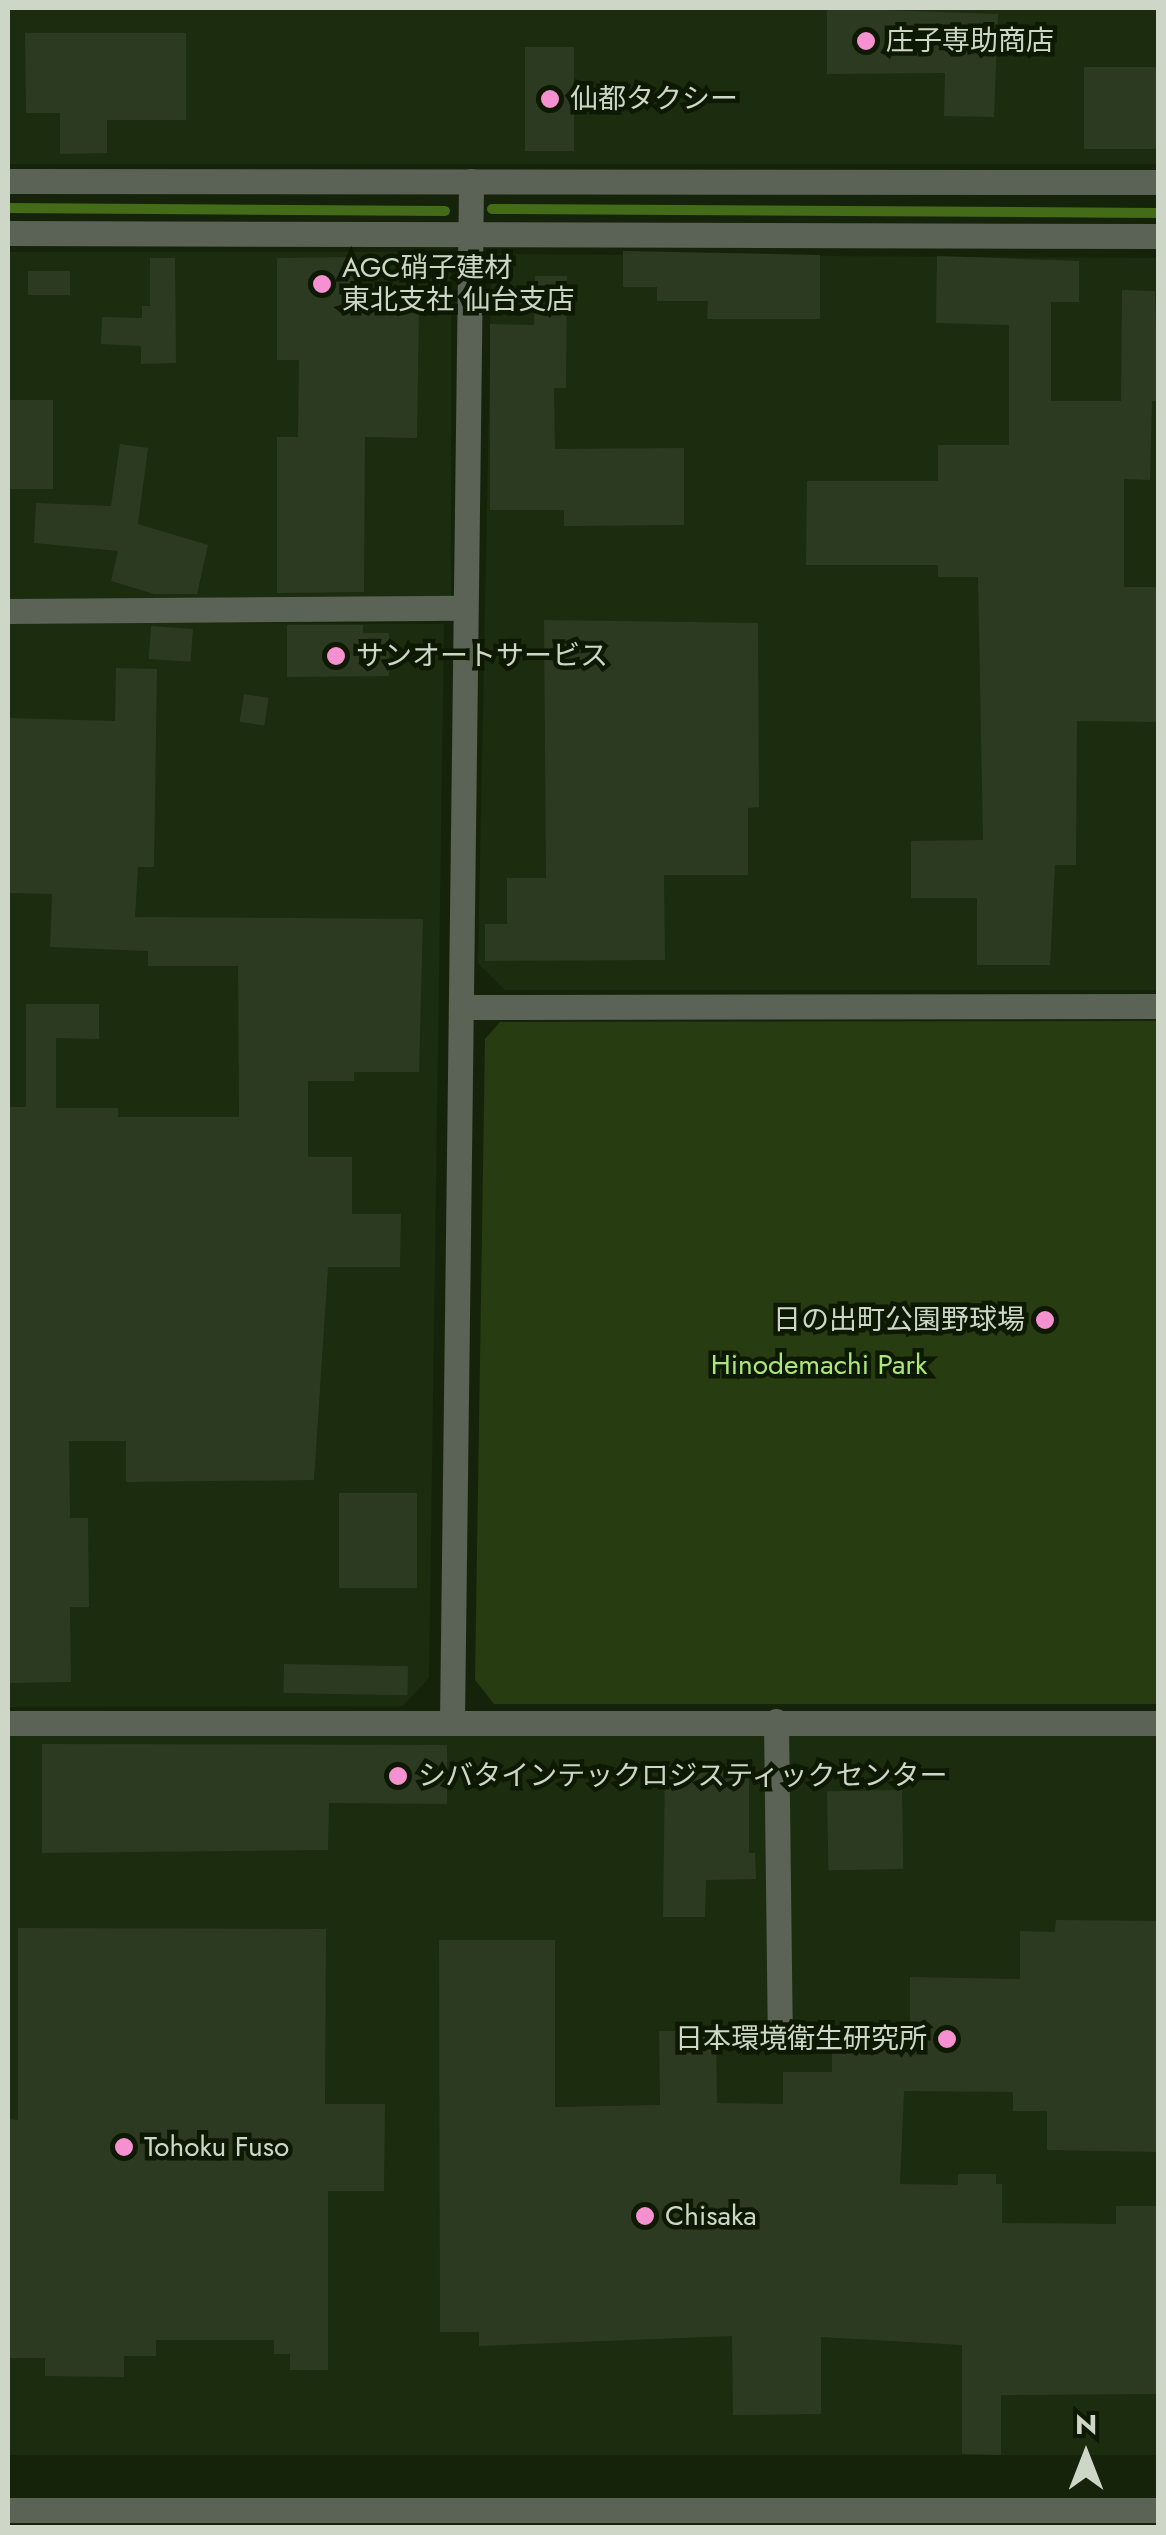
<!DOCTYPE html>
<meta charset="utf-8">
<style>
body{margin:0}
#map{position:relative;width:1166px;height:2535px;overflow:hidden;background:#16230b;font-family:Jost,"Noto Sans JP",sans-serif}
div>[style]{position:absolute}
.built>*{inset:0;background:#1c2c0e;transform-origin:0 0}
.green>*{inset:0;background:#273c11}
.stream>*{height:10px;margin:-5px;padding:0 5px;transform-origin:5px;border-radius:5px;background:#446b18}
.building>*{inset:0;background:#2d3a22;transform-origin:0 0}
.minor>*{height:25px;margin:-12.5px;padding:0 12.5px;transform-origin:12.5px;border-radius:12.5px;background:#5b6256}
.dots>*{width:28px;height:28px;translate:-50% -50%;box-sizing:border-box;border:5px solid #0d1903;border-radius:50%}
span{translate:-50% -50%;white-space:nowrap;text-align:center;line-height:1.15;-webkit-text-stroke:9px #0d1903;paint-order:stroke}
.poi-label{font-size:28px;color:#ced6c7}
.left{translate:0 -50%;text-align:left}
.right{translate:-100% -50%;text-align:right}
.park-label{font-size:28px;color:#ade67b}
.frame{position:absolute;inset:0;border:10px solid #ced6c7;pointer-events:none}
.north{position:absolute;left:1036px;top:2405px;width:100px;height:100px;-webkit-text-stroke:8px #0d1903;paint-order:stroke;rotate:0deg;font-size:28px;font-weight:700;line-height:40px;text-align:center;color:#ced6c7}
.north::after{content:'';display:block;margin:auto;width:35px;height:45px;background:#ced6c7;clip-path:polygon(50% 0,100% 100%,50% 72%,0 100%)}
</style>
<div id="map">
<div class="built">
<div style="left:8px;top:8px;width:1150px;height:156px"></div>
<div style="left:8px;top:252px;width:443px;height:348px"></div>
<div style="clip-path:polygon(492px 254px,1158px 258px,1158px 990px,505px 990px,478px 963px)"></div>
<div style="clip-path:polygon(8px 622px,444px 624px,429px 1678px,403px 1706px,8px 1707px)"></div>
<div style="left:8px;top:1735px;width:1150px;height:720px"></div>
</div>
<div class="green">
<div style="clip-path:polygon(1158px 1021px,1158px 1704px,494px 1704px,475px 1680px,485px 1039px,500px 1022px)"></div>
</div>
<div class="stream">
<div style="left:8px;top:208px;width:437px;rotate:0.4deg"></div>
<div style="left:492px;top:209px;width:666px;rotate:0.34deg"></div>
</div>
<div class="building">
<div style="clip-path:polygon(827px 8px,998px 14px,994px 117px,944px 116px,945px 73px,827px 74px)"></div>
<div style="clip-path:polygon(25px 33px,186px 33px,186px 120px,107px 120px,107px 153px,60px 154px,60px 113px,26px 113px)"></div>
<div style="left:525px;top:47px;width:49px;height:104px"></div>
<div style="left:1084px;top:67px;width:74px;height:82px"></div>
<div style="clip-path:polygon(623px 251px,820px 255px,820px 319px,707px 319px,708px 301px,657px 301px,657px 287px,623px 287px)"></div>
<div style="clip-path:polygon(937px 256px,1079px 261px,1079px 302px,1051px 302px,1051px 401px,1121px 401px,1122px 290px,1155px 291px,1158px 401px,1152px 401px,1150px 480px,1124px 479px,1124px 587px,1158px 587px,1158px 722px,1077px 721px,1076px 865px,1055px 865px,1050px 965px,977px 965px,977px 898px,911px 898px,911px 841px,983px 840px,978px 577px,938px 577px,938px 565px,806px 565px,807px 481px,938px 481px,938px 445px,1009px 445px,1009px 325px,936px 323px)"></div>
<div style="clip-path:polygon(356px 257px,356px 305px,419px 306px,417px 438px,365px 437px,364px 592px,277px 593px,277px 437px,298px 437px,299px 360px,277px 360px,277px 258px)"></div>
<div style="clip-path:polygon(150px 258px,175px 258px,176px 363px,141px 364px,141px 346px,101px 344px,102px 317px,142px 318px,142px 306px,150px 306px)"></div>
<div style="left:70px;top:271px;width:24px;height:42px;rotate:90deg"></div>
<div style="clip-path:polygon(535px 276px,567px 276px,566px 388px,554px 388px,555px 449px,684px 448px,684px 525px,564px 526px,564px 510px,490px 510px,490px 324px,534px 325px)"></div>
<div style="left:8px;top:400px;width:45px;height:89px"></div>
<div style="clip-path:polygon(120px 444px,148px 448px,138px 524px,208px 545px,197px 594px,154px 594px,111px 581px,118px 551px,34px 543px,36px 503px,111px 506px)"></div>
<div style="clip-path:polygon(544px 620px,758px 623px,759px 807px,748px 808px,748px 875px,664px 875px,665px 960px,485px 961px,485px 924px,507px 924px,507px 878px,546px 878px)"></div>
<div style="clip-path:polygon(287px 625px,363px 625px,363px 633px,389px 633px,389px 676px,287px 677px)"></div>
<div style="left:151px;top:626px;width:42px;height:33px;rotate:4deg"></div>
<div style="clip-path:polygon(116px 668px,157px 669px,154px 867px,138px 867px,135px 917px,423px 919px,419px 1072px,354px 1072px,354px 1081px,308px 1081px,308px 1157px,352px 1157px,352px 1214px,401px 1214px,400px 1267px,328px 1267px,314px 1480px,126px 1482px,126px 1441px,69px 1441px,70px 1518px,88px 1518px,89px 1607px,70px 1607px,71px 1682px,8px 1683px,8px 1107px,26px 1107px,26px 1004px,99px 1004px,99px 1039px,56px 1038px,56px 1108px,118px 1108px,118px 1117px,239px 1117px,238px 966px,148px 966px,148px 951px,50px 947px,52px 894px,8px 893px,8px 718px,115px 721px)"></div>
<div style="left:244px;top:694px;width:25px;height:28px;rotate:9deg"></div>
<div style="left:339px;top:1493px;width:78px;height:95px"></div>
<div style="left:284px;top:1664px;width:124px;height:29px;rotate:1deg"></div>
<div style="clip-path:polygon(42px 1744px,447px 1745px,447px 1804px,329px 1803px,328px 1850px,42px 1853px)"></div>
<div style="clip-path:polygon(665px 1765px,749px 1765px,749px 1853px,755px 1853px,756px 1879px,706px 1880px,705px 1917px,663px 1917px)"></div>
<div style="left:902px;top:1790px;width:79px;height:75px;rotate:89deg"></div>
<div style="clip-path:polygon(1056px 1920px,1158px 1921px,1158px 2152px,1047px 2150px,1047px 2111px,1013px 2111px,1013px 2092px,904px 2091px,900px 2184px,958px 2185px,958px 2174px,996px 2174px,996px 2184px,1002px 2184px,1002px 2223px,1116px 2224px,1116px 2206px,1158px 2206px,1158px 2394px,1001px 2395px,1001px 2455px,962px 2454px,962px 2345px,821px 2337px,821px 2414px,733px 2415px,732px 2336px,479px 2346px,479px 2332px,440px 2332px,439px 1940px,555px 1940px,555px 2107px,660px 2105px,659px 2031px,716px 2031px,717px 2103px,783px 2104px,783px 2072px,832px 2072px,832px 2038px,910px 2038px,910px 1977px,1020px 1979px,1020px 1931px,1055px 1932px)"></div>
<div style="clip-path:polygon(18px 1928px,326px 1929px,325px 2104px,385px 2104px,384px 2191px,328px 2191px,328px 2370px,290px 2370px,290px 2354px,274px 2354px,274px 2340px,156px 2340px,156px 2356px,124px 2356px,124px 2377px,45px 2376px,45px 2358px,8px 2358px,8px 2119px,18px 2120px)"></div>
</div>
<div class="minor">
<div style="left:8px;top:181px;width:1150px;rotate:0.05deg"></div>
<div style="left:8px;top:233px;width:1150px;rotate:0.15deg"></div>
<div style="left:8px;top:611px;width:457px;rotate:-0.4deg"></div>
<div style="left:462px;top:1007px;width:696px;rotate:-0.08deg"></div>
<div style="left:452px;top:1720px;width:1539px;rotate:-89.29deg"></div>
<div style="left:776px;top:1721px;width:311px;rotate:89.3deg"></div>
<div style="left:8px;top:1723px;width:1150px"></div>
<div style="left:8px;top:2510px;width:1150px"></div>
</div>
<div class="dots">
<div style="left:866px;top:41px;background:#f590d1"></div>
<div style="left:550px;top:99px;background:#f590d1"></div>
<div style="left:322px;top:284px;background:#f590d1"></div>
<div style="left:336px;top:656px;background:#f590d1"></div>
<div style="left:1045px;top:1320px;background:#f590d1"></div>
<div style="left:398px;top:1776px;background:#f590d1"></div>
<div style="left:947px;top:2039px;background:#f590d1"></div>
<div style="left:124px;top:2147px;background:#f590d1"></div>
<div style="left:645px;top:2216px;background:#f590d1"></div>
</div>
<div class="poi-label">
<span class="left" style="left:886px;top:41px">庄子専助商店</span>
<span class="left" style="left:570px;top:99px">仙都タクシー</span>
<span class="left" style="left:342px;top:284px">AGC硝子建材<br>東北支社 仙台支店</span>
<span class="left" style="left:356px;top:656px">サンオートサービス</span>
<span class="right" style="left:1025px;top:1320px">日の出町公園野球場</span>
<span class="left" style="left:418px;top:1776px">シバタインテックロジスティックセンター</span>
<span class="right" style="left:927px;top:2039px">日本環境衛生研究所</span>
<span class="left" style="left:144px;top:2147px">Tohoku Fuso</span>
<span class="left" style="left:665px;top:2216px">Chisaka</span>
</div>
<div class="park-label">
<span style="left:819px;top:1365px">Hinodemachi Park</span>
</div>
<div class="frame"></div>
<div class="north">N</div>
</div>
